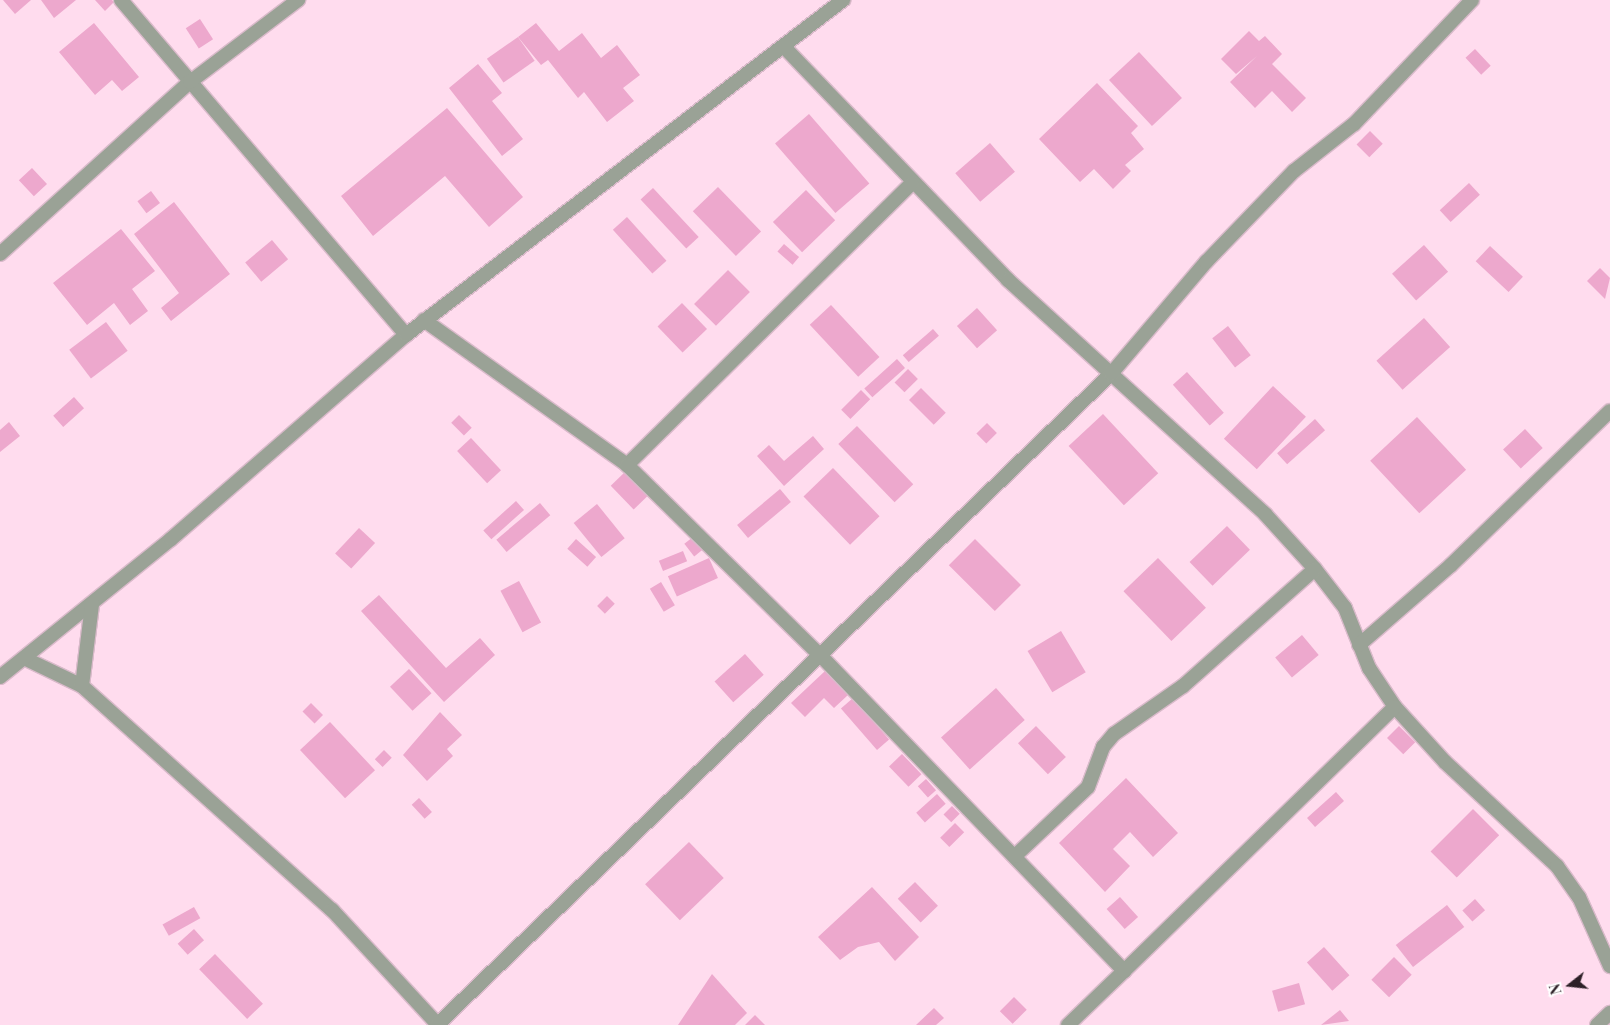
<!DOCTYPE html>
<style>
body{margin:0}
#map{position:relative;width:1610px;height:1025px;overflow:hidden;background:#ffdcee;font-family:"Playfair Display",serif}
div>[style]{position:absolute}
.building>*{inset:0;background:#eda8cd;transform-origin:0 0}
.roads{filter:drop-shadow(1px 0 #d9baca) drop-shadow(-1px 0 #d9baca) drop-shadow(0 1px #d9baca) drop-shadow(0 -1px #d9baca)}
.minor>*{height:14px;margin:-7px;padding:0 7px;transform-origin:7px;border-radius:7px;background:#9aa296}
span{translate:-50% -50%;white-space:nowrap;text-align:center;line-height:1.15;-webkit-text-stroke:4.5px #fff;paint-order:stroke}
.north{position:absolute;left:1545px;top:960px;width:50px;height:50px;-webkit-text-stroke:4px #fff;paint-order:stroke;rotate:254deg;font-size:14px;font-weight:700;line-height:20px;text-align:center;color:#2d2027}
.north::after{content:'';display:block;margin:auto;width:18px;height:22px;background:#2d2027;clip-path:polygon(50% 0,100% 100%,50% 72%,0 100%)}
</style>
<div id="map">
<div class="building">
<div style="clip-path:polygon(3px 0,31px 0,15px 14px)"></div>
<div style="clip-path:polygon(41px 0,76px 0,54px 18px)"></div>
<div style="clip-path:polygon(95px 0,112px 0,114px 2px,105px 11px)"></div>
<div style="left:200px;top:19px;width:24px;height:17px;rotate:57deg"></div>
<div style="clip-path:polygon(94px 23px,139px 77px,122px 91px,112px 80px,95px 95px,59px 52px)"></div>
<div style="clip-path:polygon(536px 23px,559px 51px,582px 33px,601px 58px,617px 45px,640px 75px,623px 88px,634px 101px,607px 122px,584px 92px,578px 98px,548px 60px,541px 65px,518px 37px)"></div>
<div style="clip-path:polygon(1249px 31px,1259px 41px,1265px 36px,1282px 54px,1272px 64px,1306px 98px,1292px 112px,1272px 91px,1255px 108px,1230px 82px,1257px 56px,1236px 74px,1221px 59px)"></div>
<div style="left:518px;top:37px;width:29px;height:38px;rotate:55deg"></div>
<div style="left:1475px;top:49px;width:23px;height:13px;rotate:47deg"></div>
<div style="left:1139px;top:52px;width:63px;height:41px;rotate:47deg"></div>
<div style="clip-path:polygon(478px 64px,502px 93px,492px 101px,523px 139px,502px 156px,449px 88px)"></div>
<div style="clip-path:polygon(1097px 83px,1138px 126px,1131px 133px,1144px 149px,1125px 165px,1131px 171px,1113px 189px,1094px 169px,1080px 182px,1039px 139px)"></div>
<div style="clip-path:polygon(447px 108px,523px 197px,489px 227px,445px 176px,373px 236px,341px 196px)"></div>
<div style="left:809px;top:114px;width:92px;height:45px;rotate:49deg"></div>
<div style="left:1370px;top:131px;width:18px;height:19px;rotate:45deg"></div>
<div style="left:990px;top:143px;width:38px;height:46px;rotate:49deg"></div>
<div style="left:32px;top:168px;width:22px;height:18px;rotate:47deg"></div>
<div style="left:1469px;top:183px;width:16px;height:40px;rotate:47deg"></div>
<div style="left:718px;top:187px;width:62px;height:35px;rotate:46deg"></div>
<div style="left:653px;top:188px;width:67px;height:17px;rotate:47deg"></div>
<div style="left:806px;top:190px;width:42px;height:46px;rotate:46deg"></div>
<div style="left:151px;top:191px;width:15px;height:17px;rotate:53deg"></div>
<div style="clip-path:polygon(174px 202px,230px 274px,171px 321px,161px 308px,179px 293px,134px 234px)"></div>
<div style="left:627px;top:217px;width:59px;height:19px;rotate:48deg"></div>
<div style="clip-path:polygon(121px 229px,155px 271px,132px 289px,148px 311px,130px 325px,114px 303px,87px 325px,53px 283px)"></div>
<div style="left:272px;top:240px;width:25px;height:35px;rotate:50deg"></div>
<div style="left:784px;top:244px;width:20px;height:10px;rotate:41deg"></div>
<div style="left:1424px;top:245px;width:36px;height:43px;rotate:48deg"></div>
<div style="left:1490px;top:246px;width:45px;height:21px;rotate:43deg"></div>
<div style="clip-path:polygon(1600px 268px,1610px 278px,1605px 299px,1587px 281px)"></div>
<div style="left:728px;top:270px;width:31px;height:48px;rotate:45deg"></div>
<div style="left:682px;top:303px;width:36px;height:34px;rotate:46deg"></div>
<div style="left:831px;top:305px;width:71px;height:29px;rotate:47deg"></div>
<div style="left:977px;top:308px;width:30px;height:27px;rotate:48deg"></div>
<div style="left:1424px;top:318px;width:39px;height:64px;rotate:48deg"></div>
<div style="left:106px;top:322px;width:36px;height:46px;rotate:53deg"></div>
<div style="left:1228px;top:326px;width:37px;height:20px;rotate:52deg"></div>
<div style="left:933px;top:329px;width:9px;height:40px;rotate:49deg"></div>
<div style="left:897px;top:359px;width:12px;height:44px;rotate:48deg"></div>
<div style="left:908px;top:369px;width:14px;height:19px;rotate:45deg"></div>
<div style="left:1187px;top:372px;width:55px;height:19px;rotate:48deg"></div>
<div style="left:1273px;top:386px;width:45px;height:72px;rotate:43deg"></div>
<div style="left:921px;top:388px;width:35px;height:17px;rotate:45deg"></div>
<div style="left:861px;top:390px;width:13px;height:28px;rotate:45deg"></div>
<div style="left:74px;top:397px;width:15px;height:28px;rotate:48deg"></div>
<div style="left:1103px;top:414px;width:81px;height:47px;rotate:47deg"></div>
<div style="left:459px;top:415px;width:18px;height:11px;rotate:45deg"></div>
<div style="left:1417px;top:417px;width:72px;height:64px;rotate:47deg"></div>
<div style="left:1315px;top:419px;width:15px;height:51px;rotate:48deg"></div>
<div style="clip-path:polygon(9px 422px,20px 436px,0 452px,0 430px)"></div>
<div style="left:987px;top:423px;width:14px;height:15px;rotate:45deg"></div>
<div style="left:857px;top:426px;width:81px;height:26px;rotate:46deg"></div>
<div style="left:1525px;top:429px;width:26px;height:30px;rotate:47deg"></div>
<div style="clip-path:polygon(813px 436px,824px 449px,784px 486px,757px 456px,769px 445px,784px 461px)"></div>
<div style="left:471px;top:438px;width:44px;height:19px;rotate:47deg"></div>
<div style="left:833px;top:468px;width:67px;height:41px;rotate:46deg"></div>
<div style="left:628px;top:469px;width:33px;height:24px;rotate:46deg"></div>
<div style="left:780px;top:489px;width:17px;height:56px;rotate:50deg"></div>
<div style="left:516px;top:501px;width:12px;height:44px;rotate:48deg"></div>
<div style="left:540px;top:503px;width:16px;height:57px;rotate:50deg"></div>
<div style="left:597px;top:504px;width:44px;height:30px;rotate:51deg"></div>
<div style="left:1227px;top:526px;width:33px;height:52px;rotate:46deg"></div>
<div style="left:359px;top:528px;width:22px;height:35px;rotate:43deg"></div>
<div style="left:693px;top:537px;width:16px;height:11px;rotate:52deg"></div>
<div style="left:576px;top:539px;width:27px;height:13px;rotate:42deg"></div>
<div style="left:975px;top:539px;width:65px;height:37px;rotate:45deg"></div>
<div style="left:683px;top:551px;width:11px;height:26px;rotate:68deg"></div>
<div style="left:709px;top:558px;width:22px;height:45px;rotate:66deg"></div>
<div style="left:1158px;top:558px;width:69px;height:48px;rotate:46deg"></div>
<div style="left:519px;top:581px;width:47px;height:21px;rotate:62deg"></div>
<div style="left:661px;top:582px;width:27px;height:13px;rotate:59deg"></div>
<div style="clip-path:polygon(379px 595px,446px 668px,480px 638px,495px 655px,444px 702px,361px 611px)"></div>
<div style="left:607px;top:596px;width:11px;height:14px;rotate:45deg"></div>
<div style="left:1061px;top:631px;width:48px;height:39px;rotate:59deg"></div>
<div style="left:1302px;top:635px;width:26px;height:35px;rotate:50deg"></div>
<div style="left:745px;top:654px;width:28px;height:41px;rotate:48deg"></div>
<div style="left:409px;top:669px;width:33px;height:26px;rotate:47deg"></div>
<div style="clip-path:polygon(825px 671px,848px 695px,834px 708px,824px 698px,805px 717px,791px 703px)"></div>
<div style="left:996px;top:688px;width:43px;height:74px;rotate:48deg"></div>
<div style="left:853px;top:698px;width:55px;height:16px;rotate:49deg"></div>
<div style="left:311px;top:703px;width:17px;height:12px;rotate:45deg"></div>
<div style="clip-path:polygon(440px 712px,462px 735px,447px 749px,453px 756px,427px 781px,403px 755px)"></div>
<div style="left:330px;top:722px;width:66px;height:41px;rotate:47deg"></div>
<div style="left:1036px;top:726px;width:43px;height:25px;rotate:46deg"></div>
<div style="left:1399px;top:726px;width:23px;height:17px;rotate:45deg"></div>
<div style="left:384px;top:750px;width:11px;height:13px;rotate:45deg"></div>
<div style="left:902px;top:754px;width:28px;height:18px;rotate:46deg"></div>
<div style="clip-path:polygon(1126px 778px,1178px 833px,1153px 857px,1130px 832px,1113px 849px,1130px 866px,1105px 892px,1059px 843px)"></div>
<div style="left:926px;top:779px;width:15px;height:11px;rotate:48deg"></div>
<div style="left:1336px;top:792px;width:12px;height:39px;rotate:48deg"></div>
<div style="left:937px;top:794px;width:13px;height:28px;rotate:48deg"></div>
<div style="left:419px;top:798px;width:19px;height:10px;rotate:47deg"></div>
<div style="left:952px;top:806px;width:11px;height:12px;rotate:45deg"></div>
<div style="left:1473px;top:809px;width:37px;height:60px;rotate:45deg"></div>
<div style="left:955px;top:823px;width:13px;height:21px;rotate:45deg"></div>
<div style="left:689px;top:842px;width:50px;height:61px;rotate:46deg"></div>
<div style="left:915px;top:882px;width:33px;height:24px;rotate:46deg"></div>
<div style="clip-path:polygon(872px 887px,919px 937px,895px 961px,879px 942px,858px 947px,840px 960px,818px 937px)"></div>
<div style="left:1120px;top:897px;width:27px;height:18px;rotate:48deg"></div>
<div style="left:1475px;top:899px;width:15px;height:17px;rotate:48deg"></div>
<div style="left:1447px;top:905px;width:28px;height:65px;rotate:52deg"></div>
<div style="left:194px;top:907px;width:13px;height:36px;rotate:61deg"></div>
<div style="left:194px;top:929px;width:15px;height:22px;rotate:48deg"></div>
<div style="left:1324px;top:947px;width:38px;height:23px;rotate:48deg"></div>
<div style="left:215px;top:954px;width:69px;height:22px;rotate:46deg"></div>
<div style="left:1394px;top:957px;width:25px;height:32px;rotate:45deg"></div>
<div style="clip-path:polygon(712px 974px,747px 1013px,735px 1025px,678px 1025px)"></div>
<div style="left:1299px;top:983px;width:22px;height:28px;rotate:74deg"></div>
<div style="left:1014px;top:997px;width:18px;height:20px;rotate:45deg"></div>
<div style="clip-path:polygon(934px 1008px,944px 1018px,936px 1025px,916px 1025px)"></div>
<div style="clip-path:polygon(1340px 1010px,1349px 1021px,1321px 1025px)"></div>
<div style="clip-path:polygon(755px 1015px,765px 1025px,745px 1025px)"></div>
</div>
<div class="roads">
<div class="minor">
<div style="left:121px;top:0;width:440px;rotate:49.6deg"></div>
<div style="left:785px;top:48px;width:322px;rotate:46.1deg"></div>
<div style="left:1008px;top:280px;width:348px;rotate:42.3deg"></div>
<div style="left:1265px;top:514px;width:74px;rotate:47.7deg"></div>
<div style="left:1315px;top:569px;width:49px;rotate:52.4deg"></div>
<div style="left:1345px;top:608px;width:65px;rotate:68.2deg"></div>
<div style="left:1369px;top:668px;width:47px;rotate:56.3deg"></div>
<div style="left:1395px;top:707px;width:74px;rotate:47.7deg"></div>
<div style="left:1445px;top:762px;width:153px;rotate:42.9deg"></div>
<div style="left:1557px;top:866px;width:38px;rotate:55deg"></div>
<div style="left:1579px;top:897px;width:76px;rotate:65.8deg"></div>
<div style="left:0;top:254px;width:256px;rotate:-42.2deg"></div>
<div style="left:190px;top:82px;width:136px;rotate:-37.2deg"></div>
<div style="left:424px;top:320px;width:249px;rotate:35.5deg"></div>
<div style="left:627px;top:465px;width:400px;rotate:-44.7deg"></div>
<div style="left:627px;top:465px;width:274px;rotate:44.6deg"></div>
<div style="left:822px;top:657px;width:436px;rotate:46.1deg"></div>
<div style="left:1124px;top:971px;width:78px;rotate:136deg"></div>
<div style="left:1359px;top:645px;width:122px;rotate:-41deg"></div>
<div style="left:1451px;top:565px;width:221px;rotate:-44.1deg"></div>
<div style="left:26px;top:659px;width:62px;rotate:25.7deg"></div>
<div style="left:82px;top:686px;width:336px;rotate:41.9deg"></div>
<div style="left:332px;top:910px;width:156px;rotate:47.3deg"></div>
<div style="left:0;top:677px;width:220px;rotate:-38.9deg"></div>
<div style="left:171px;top:539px;width:311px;rotate:-41deg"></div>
<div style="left:406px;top:335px;width:551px;rotate:-37.47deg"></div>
<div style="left:82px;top:686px;width:83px;rotate:-83deg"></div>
<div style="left:1015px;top:856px;width:100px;rotate:-43.4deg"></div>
<div style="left:1088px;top:787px;width:43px;rotate:-69.4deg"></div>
<div style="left:1103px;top:747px;width:17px;rotate:-50deg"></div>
<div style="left:1114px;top:734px;width:84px;rotate:-34.8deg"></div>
<div style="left:1183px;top:686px;width:176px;rotate:-41.6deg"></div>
<div style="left:1124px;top:971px;width:378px;rotate:-44.3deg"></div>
<div style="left:437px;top:1025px;width:937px;rotate:-44.01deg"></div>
<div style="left:1111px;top:374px;width:147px;rotate:-49.7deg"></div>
<div style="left:1206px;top:262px;width:127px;rotate:-46deg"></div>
<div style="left:1294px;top:171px;width:76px;rotate:-38.1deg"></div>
<div style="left:1354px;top:124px;width:171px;rotate:-46.4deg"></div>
<div style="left:1597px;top:1025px;width:18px;rotate:-43deg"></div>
</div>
</div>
<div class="north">N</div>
</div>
